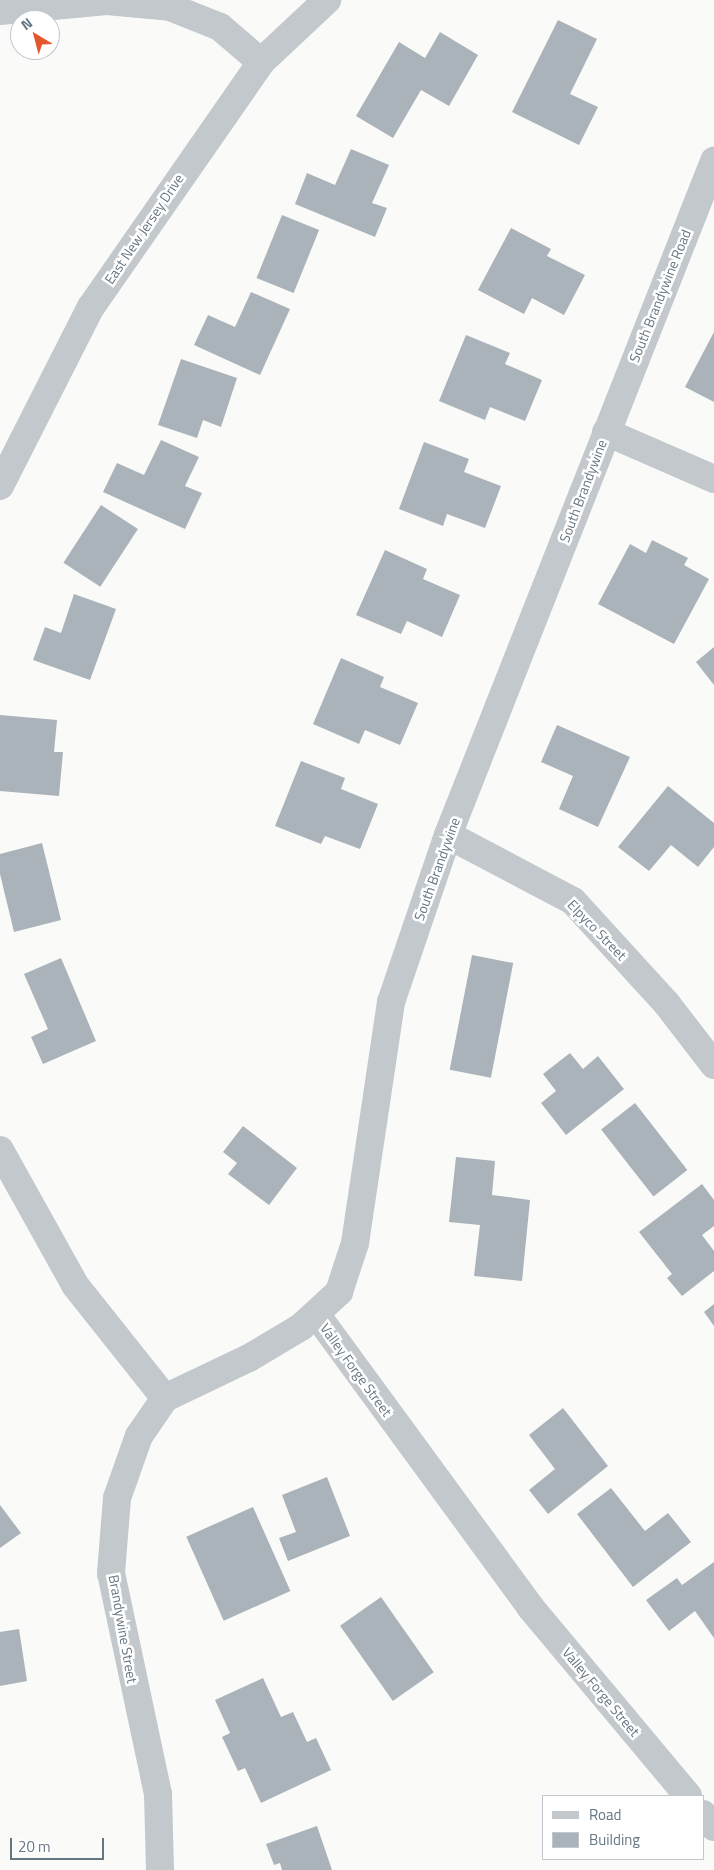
<!DOCTYPE html>
<style>
body{margin:0}
#map{position:relative;width:714px;height:1870px;overflow:hidden;background:#fafaf8;font-family:"Titillium Web",sans-serif}
div>[style]{position:absolute}
.building>*{inset:0;background:#aab3b9;transform-origin:0 0}
.minor>*{height:28px;margin:-14px;padding:0 14px;transform-origin:14px;border-radius:14px;background:#c3c8cc}
span{translate:-50% -50%;white-space:nowrap;text-align:center;line-height:1.15;-webkit-text-stroke:5px #fff;paint-order:stroke}
.street-label{font-size:14px;color:#657683}
.legend{position:absolute;left:542px;top:1795px;width:162px;height:65px;box-sizing:border-box;background:#fff;border:1px solid #c1c8cd;margin:0;padding:6px 9px;list-style:none;font-size:15px;color:#657683}
.legend li{display:flex;align-items:center;gap:10px;height:25px}
.legend b{width:25px;border:1px solid #c1c8cd}
.north{position:absolute;left:10px;top:10px;width:50px;height:50px;box-sizing:border-box;background:#fff;border:1px solid #c1c8cd;border-radius:50%;rotate:323deg;font-size:14px;font-weight:700;line-height:20px;text-align:center;color:#657683}
.north::after{content:'';display:block;margin:auto;width:18px;height:22px;background:#e4572e;clip-path:polygon(50% 0,100% 100%,50% 72%,0 100%)}
.scale{position:absolute;left:10px;top:1838px;width:94px;height:22px;box-sizing:border-box;border:2px solid #657683;border-top:0;padding-left:6px;font-size:15px;line-height:18px;white-space:nowrap;color:#657683;-webkit-text-stroke:4px #fff;paint-order:stroke}
</style>
<div id="map">
<div class="building">
<div style="clip-path:polygon(558px 20px,597px 39px,570px 94px,598px 107px,579px 145px,512px 112px)"></div>
<div style="clip-path:polygon(440px 32px,478px 55px,449px 106px,421px 90px,393px 138px,356px 116px,399px 42px,425px 58px)"></div>
<div style="clip-path:polygon(351px 149px,389px 165px,372px 203px,387px 208px,375px 237px,295px 204px,307px 173px,335px 185px)"></div>
<div style="left:282px;top:215px;width:40px;height:68px;rotate:22deg"></div>
<div style="clip-path:polygon(511px 228px,551px 249px,547px 256px,585px 275px,564px 315px,532px 298px,524px 314px,478px 290px)"></div>
<div style="clip-path:polygon(251px 292px,290px 309px,260px 375px,194px 345px,208px 315px,235px 327px)"></div>
<div style="clip-path:polygon(714px 332px,714px 402px,685px 387px)"></div>
<div style="clip-path:polygon(466px 335px,510px 353px,505px 364px,542px 380px,525px 421px,490px 407px,485px 420px,439px 401px)"></div>
<div style="clip-path:polygon(181px 359px,237px 378px,221px 427px,203px 420px,197px 438px,158px 425px)"></div>
<div style="clip-path:polygon(161px 440px,199px 457px,185px 486px,202px 493px,185px 529px,103px 492px,117px 463px,144px 475px)"></div>
<div style="clip-path:polygon(424px 442px,469px 459px,464px 472px,501px 486px,485px 528px,447px 514px,443px 526px,399px 509px)"></div>
<div style="left:101px;top:505px;width:44px;height:69px;rotate:33deg"></div>
<div style="clip-path:polygon(652px 540px,688px 558px,684px 565px,709px 579px,674px 644px,598px 604px,630px 544px,646px 553px)"></div>
<div style="clip-path:polygon(385px 550px,427px 569px,423px 579px,460px 595px,442px 637px,407px 621px,401px 634px,356px 615px)"></div>
<div style="clip-path:polygon(74px 594px,116px 609px,90px 680px,33px 660px,45px 627px,61px 633px)"></div>
<div style="clip-path:polygon(714px 647px,714px 685px,696px 662px)"></div>
<div style="clip-path:polygon(341px 658px,384px 677px,380px 687px,418px 703px,400px 745px,365px 730px,359px 744px,313px 724px)"></div>
<div style="clip-path:polygon(0 715px,57px 720px,54px 752px,63px 752px,59px 796px,0 791px)"></div>
<div style="clip-path:polygon(557px 725px,630px 757px,598px 827px,559px 809px,573px 776px,541px 762px)"></div>
<div style="clip-path:polygon(301px 761px,345px 778px,341px 789px,378px 804px,360px 849px,325px 836px,321px 844px,275px 826px)"></div>
<div style="clip-path:polygon(668px 786px,714px 823px,714px 847px,698px 867px,671px 845px,649px 871px,618px 847px)"></div>
<div style="clip-path:polygon(42px 843px,61px 920px,14px 932px,0 874px,0 854px)"></div>
<div style="left:472px;top:955px;width:42px;height:117px;rotate:11deg"></div>
<div style="clip-path:polygon(61px 958px,96px 1041px,43px 1064px,31px 1037px,48px 1029px,24px 974px)"></div>
<div style="clip-path:polygon(570px 1053px,583px 1069px,598px 1056px,624px 1089px,566px 1135px,541px 1103px,556px 1091px,543px 1074px)"></div>
<div style="left:635px;top:1103px;width:85px;height:43px;rotate:52deg"></div>
<div style="clip-path:polygon(243px 1126px,297px 1168px,269px 1205px,228px 1174px,237px 1163px,223px 1152px)"></div>
<div style="clip-path:polygon(456px 1157px,495px 1161px,492px 1195px,530px 1200px,522px 1281px,474px 1276px,480px 1225px,449px 1222px)"></div>
<div style="clip-path:polygon(702px 1184px,714px 1200px,714px 1226px,702px 1235px,714px 1251px,714px 1271px,682px 1296px,667px 1278px,672px 1274px,639px 1232px)"></div>
<div style="clip-path:polygon(714px 1304px,714px 1326px,704px 1312px)"></div>
<div style="clip-path:polygon(563px 1408px,608px 1466px,548px 1514px,529px 1490px,555px 1469px,529px 1435px)"></div>
<div style="clip-path:polygon(327px 1477px,350px 1536px,288px 1561px,279px 1538px,296px 1532px,282px 1495px)"></div>
<div style="clip-path:polygon(611px 1488px,645px 1531px,668px 1513px,691px 1542px,633px 1587px,577px 1514px)"></div>
<div style="clip-path:polygon(0 1505px,21px 1533px,0 1548px)"></div>
<div style="left:253px;top:1507px;width:92px;height:73px;rotate:66deg"></div>
<div style="clip-path:polygon(714px 1562px,714px 1638px,695px 1611px,669px 1631px,646px 1600px,677px 1578px,682px 1585px)"></div>
<div style="left:381px;top:1597px;width:92px;height:50px;rotate:55deg"></div>
<div style="clip-path:polygon(19px 1629px,27px 1681px,0 1686px,0 1632px)"></div>
<div style="clip-path:polygon(263px 1678px,281px 1717px,293px 1712px,307px 1742px,316px 1738px,331px 1770px,261px 1803px,245px 1768px,238px 1771px,222px 1737px,230px 1733px,215px 1700px)"></div>
<div style="clip-path:polygon(317px 1826px,332px 1870px,282px 1870px,280px 1863px,274px 1865px,266px 1844px)"></div>
</div>
<div class="minor">
<div style="left:0;top:11px;width:107px;rotate:-5.3deg"></div>
<div style="left:107px;top:1px;width:63px;rotate:5.4deg"></div>
<div style="left:170px;top:7px;width:54px;rotate:21.8deg"></div>
<div style="left:220px;top:27px;width:54px;rotate:40.5deg"></div>
<div style="left:606px;top:432px;width:118px;rotate:23.5deg"></div>
<div style="left:0;top:486px;width:201px;rotate:-63.1deg"></div>
<div style="left:91px;top:307px;width:298px;rotate:-55.2deg"></div>
<div style="left:261px;top:62px;width:91px;rotate:-43.2deg"></div>
<div style="left:448px;top:835px;width:141px;rotate:27.8deg"></div>
<div style="left:573px;top:901px;width:139px;rotate:47.6deg"></div>
<div style="left:667px;top:1004px;width:77px;rotate:52.4deg"></div>
<div style="left:0;top:1150px;width:154px;rotate:60.9deg"></div>
<div style="left:75px;top:1285px;width:144px;rotate:51.5deg"></div>
<div style="left:316px;top:1314px;width:364px;rotate:53.8deg"></div>
<div style="left:531px;top:1608px;width:245px;rotate:50.1deg"></div>
<div style="left:703px;top:1814px;width:17px;rotate:50deg"></div>
<div style="left:160px;top:1870px;width:76px;rotate:-91.5deg"></div>
<div style="left:158px;top:1794px;width:226px;rotate:-102deg"></div>
<div style="left:111px;top:1573px;width:75px;rotate:-85.4deg"></div>
<div style="left:117px;top:1498px;width:66px;rotate:-70.5deg"></div>
<div style="left:139px;top:1436px;width:46px;rotate:-55.6deg"></div>
<div style="left:165px;top:1398px;width:93px;rotate:-25.5deg"></div>
<div style="left:249px;top:1358px;width:61px;rotate:-30.8deg"></div>
<div style="left:301px;top:1327px;width:52px;rotate:-42.6deg"></div>
<div style="left:339px;top:1292px;width:52px;rotate:-71.9deg"></div>
<div style="left:355px;top:1243px;width:244px;rotate:-81.5deg"></div>
<div style="left:391px;top:1002px;width:176px;rotate:-71.2deg"></div>
<div style="left:448px;top:835px;width:725px;rotate:-68.46deg"></div>
</div>
<div class="street-label">
<span style="left:144px;top:229px;rotate:-56deg">East New Jersey Drive</span>
<span style="left:660px;top:296px;rotate:-68deg">South Brandywine Road</span>
<span style="left:583px;top:491px;rotate:-69deg">South Brandywine</span>
<span style="left:437px;top:869px;rotate:-70deg">South Brandywine</span>
<span style="left:597px;top:930px;rotate:46deg">Elpyco Street</span>
<span style="left:356px;top:1370px;rotate:54deg">Valley Forge Street</span>
<span style="left:123px;top:1629px;rotate:80deg">Brandywine Street</span>
<span style="left:601px;top:1692px;rotate:50deg">Valley Forge Street</span>
</div>
<ul class="legend">
<li><b style="height:6px;background:#c3c8cc"></b>Road</li>
<li><b style="height:14px;background:#aab3b9"></b>Building</li>
</ul>
<div class="north">N</div>
<div class="scale">20 m</div>
</div>
